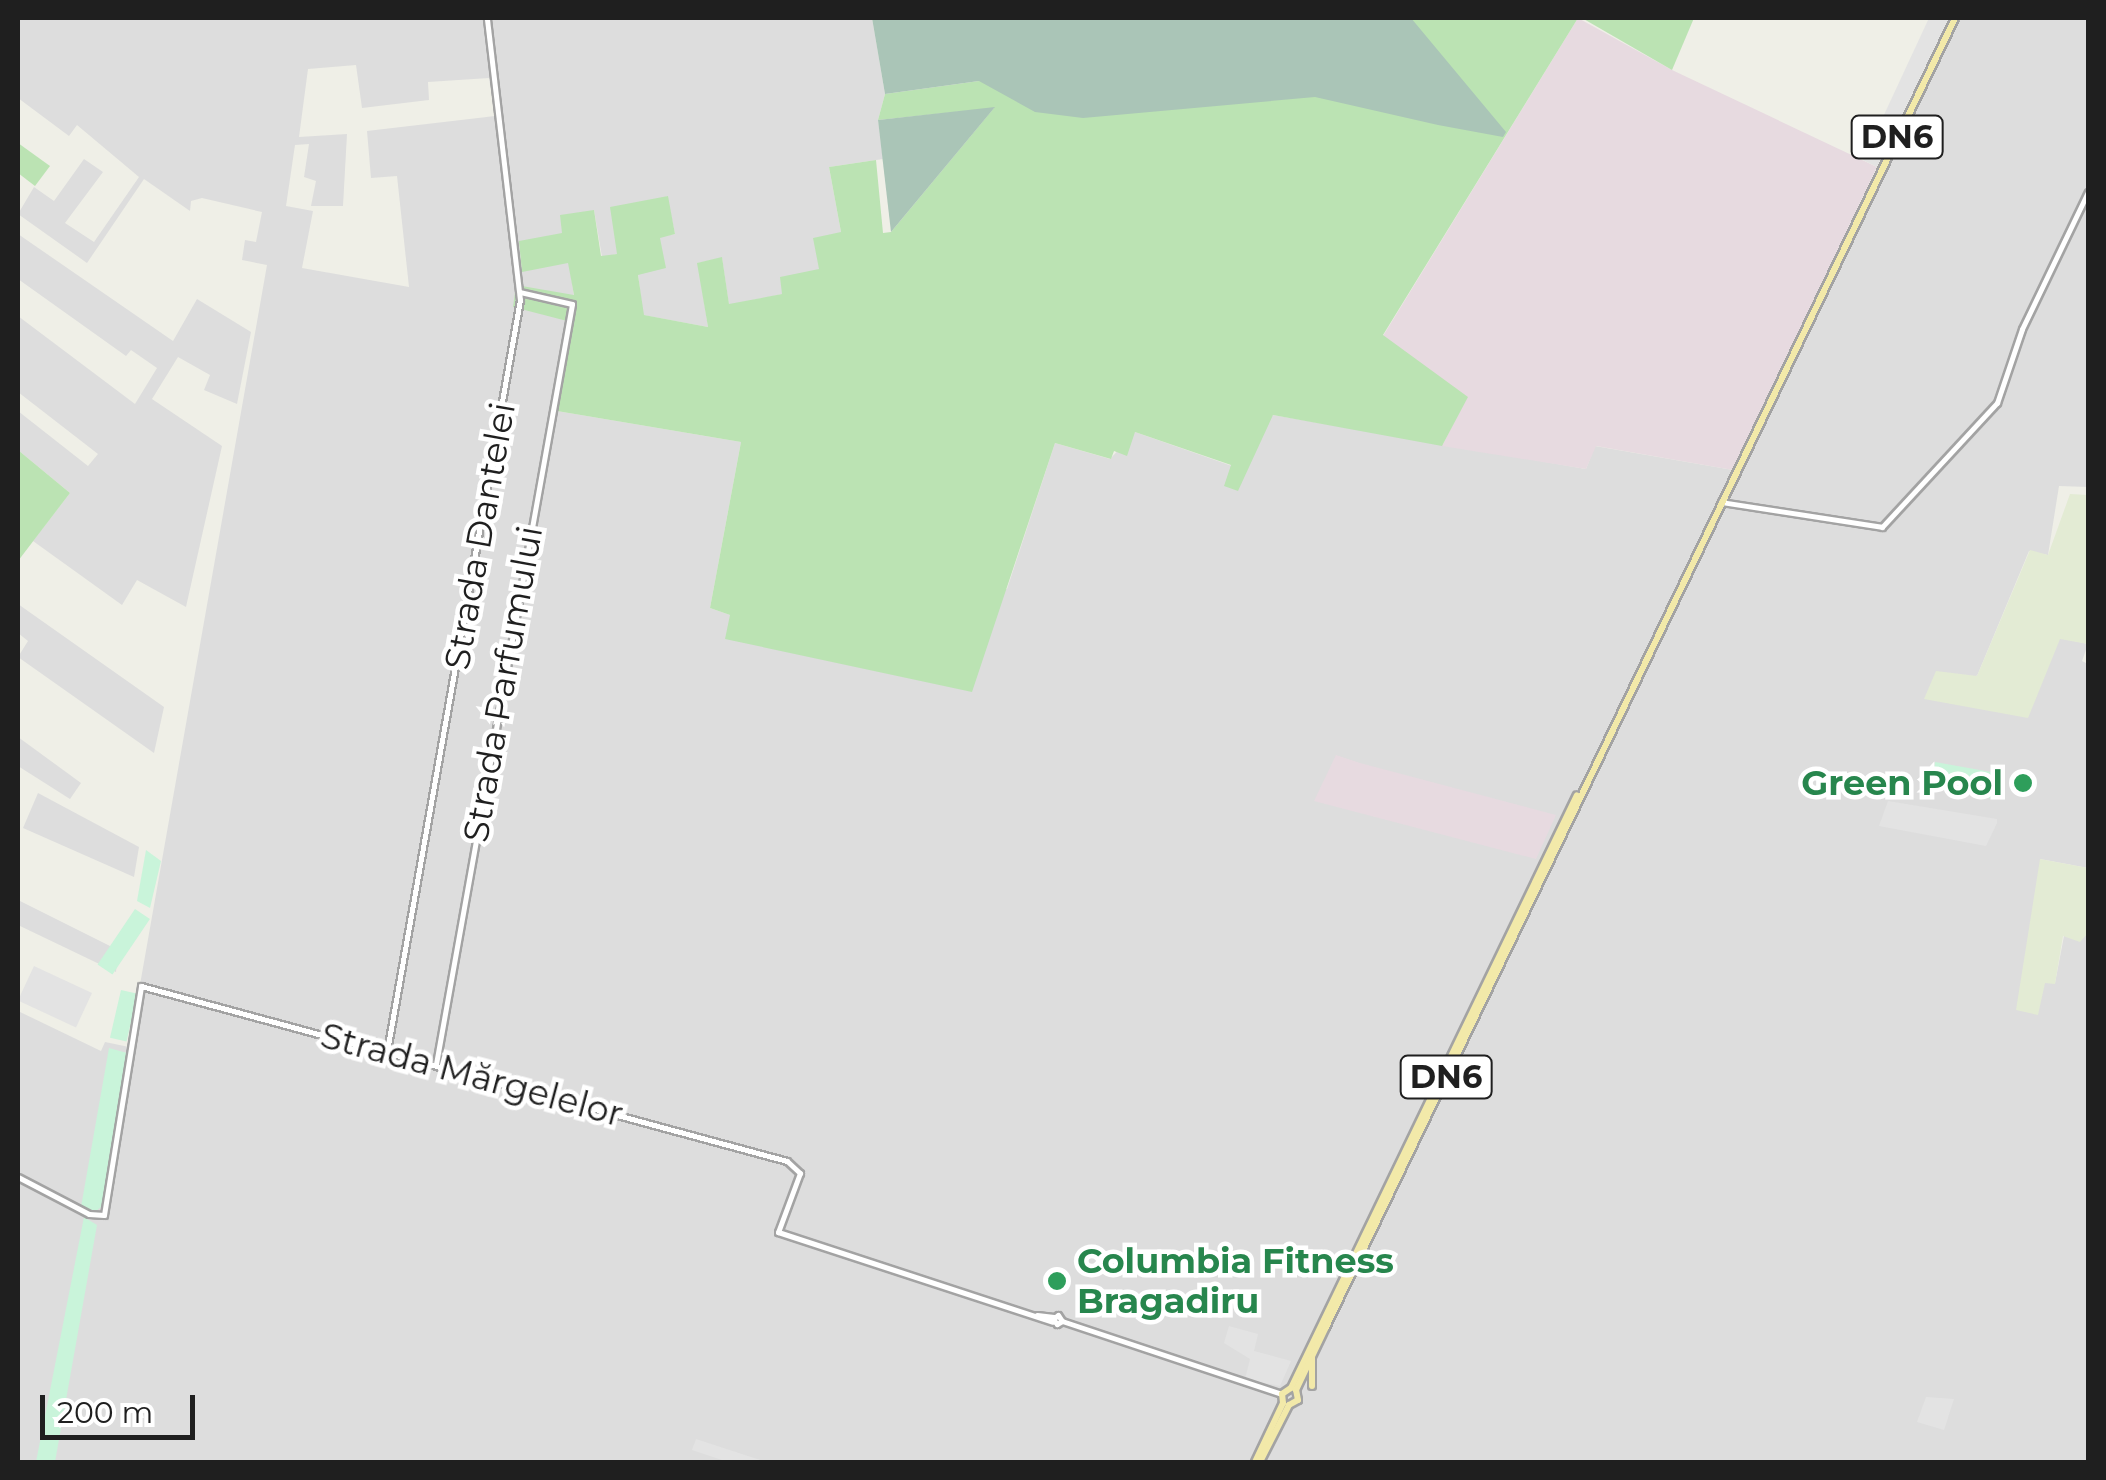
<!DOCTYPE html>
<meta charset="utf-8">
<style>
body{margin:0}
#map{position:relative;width:2106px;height:1480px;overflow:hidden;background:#efefe7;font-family:Montserrat,sans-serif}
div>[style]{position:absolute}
.residential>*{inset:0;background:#ddd}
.industrial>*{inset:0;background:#e7dae0}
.farmland>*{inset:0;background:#e3ebd4}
.grass>*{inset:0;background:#bbe3b3}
.cemetery>*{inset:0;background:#aac5b7}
.park>*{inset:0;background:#c9f4da;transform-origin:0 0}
.parking>*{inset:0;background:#e3e3e3;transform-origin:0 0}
.roads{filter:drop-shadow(2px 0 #a3a3a3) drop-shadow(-2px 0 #a3a3a3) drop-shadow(0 2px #a3a3a3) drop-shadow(0 -2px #a3a3a3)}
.tertiary>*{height:5px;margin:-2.5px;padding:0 2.5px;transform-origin:2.5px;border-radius:2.5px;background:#fff}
.primary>*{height:6px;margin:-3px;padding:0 3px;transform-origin:3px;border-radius:3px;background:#f2e9a9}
.dots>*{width:28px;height:28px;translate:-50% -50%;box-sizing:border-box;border:5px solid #fff;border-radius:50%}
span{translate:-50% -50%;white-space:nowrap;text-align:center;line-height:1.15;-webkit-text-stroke:9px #fff;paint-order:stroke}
.shield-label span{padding:2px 8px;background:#fff;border:2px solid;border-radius:8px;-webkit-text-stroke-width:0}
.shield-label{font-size:32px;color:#1f1f1f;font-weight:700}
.street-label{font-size:35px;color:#1f1f1f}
.leisure-label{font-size:35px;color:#27864d;font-weight:700}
.right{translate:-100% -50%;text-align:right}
.left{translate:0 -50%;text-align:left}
.frame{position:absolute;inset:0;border:20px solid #1f1f1f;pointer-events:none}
.scale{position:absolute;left:40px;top:1395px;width:155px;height:45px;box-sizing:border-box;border:5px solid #1f1f1f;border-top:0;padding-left:12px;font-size:30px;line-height:35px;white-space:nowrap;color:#1f1f1f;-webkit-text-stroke:8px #fff;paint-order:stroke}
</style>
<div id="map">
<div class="residential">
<div style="clip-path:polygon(evenodd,18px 18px,872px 18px,885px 94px,878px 120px,883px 159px,829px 167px,841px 232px,819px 269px,783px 294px,729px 305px,722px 258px,698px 263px,708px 327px,643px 315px,638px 274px,659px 237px,675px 234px,667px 196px,618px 254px,602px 257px,594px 210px,569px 263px,574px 296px,557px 411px,741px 442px,710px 608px,730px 615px,1007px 589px,1055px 443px,1110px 459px,1135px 432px,1232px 466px,1273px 415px,1586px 469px,1595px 446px,1733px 470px,1950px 18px,2088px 18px,2088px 487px,2059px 486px,2048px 555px,2029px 551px,1977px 676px,1925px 699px,2060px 638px,2088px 644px,2082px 661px,2088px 664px,2088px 868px,2040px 859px,2045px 982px,2055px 983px,2064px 936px,2088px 933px,2088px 1462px,18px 1462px,18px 1011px,101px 1051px,105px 1042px,129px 1047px,267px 265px,242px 260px,245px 240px,256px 242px,262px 212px,202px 198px,191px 201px,190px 211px,144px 179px,87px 263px,18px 214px,34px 187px,54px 201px,84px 159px,103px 172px,65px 223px,94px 242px,139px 177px,77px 125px,69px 136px,18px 98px,18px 18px,356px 65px,362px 108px,429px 100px,428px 82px,489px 78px,495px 116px,367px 131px,371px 178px,397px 176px,409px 287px,302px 268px,313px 211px,286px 206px,295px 145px,309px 144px,304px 177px,316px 181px,311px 206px,343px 206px,347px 134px,299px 137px,308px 69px,356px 65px)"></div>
<div style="clip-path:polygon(18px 234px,173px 341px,197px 299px,251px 332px,237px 404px,204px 390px,210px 375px,178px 357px,152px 399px,222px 446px,186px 607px,137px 580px,122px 605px,33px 541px,70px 493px,18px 450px,18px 411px,88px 466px,98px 454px,18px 392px,18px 316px,135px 404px,157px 368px,131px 350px,126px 356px,18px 279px)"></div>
<div style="clip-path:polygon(18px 604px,164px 707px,154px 753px,18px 657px,28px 641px,18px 633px)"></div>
<div style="clip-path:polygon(18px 737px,81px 783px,70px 799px,18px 766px)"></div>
<div style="clip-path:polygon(38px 793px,139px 847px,134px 877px,23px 828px)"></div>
<div style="clip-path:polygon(18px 900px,118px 950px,116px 972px,18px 925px)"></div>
</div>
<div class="industrial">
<div style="clip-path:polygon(1578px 18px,1672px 70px,1877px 167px,1733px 470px,1596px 446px,1586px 469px,1442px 446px,1467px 397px,1383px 336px)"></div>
<div style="clip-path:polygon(1336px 755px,1360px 763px,1556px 815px,1536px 859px,1314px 801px)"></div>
</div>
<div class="farmland">
<div style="clip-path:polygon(2070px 494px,2088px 495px,2088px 644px,2060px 639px,2028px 718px,1924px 699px,1936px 671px,1977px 676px,2030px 550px,2048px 555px)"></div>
<div style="clip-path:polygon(2040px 859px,2088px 868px,2088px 933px,2080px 942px,2063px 936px,2055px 984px,2045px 983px,2038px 1015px,2016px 1010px)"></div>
</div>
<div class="grass">
<div style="clip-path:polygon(1067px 18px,1578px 18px,1383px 335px,1468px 397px,1442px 446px,1273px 415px,1238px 491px,1224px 486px,1231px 465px,1135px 432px,1127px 456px,1114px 451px,1111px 459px,1055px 443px,972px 692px,725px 639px,730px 615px,710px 608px,741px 442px,557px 411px,571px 322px,513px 307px,516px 285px,574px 295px,568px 263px,522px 272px,519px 241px,562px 233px,560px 215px,594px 210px,601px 256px,617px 254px,610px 207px,668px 196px,675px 234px,660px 238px,666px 268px,638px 275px,644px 315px,708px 327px,697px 263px,722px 257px,729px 304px,782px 294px,780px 277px,819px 269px,813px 238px,841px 232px,829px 167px,876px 160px,883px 233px,891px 232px,994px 108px,878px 120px,885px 94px,979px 81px)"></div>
<div style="clip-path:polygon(1582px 18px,1694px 18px,1672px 70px)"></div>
<div style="clip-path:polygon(18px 143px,50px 166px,35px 186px,18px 173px)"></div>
<div style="clip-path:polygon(18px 450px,70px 493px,18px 561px)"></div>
</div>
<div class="cemetery">
<div style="clip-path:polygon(872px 18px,1411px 18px,1506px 132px,1503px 137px,1438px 125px,1315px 97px,1083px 118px,1035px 112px,979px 81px,885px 94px)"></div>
<div style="clip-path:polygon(995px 107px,891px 232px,878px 120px)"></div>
</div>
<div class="park">
<div style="left:1935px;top:762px;width:67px;height:26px;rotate:10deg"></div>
<div style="clip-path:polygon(146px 850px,161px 861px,150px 908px,137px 901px)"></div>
<div style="left:135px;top:909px;width:18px;height:67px;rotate:34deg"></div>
<div style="left:121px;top:990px;width:17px;height:49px;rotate:13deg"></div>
<div style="clip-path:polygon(109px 1048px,127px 1053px,102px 1206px,94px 1213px,81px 1207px)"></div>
<div style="clip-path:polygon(84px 1217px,97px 1225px,55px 1462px,36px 1462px)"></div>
</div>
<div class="parking">
<div style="clip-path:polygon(1929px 18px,1949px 18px,1877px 167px,1863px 160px)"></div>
<div style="clip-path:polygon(1888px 801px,1997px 819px,1997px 823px,1986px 846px,1879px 826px)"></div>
<div style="left:34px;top:966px;width:64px;height:38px;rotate:25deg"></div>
<div style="clip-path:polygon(1229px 1326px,1258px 1334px,1254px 1351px,1291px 1361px,1280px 1386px,1245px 1379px,1250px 1359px,1224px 1343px)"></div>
<div style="clip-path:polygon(1926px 1397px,1954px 1399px,1944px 1430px,1917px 1422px)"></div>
<div style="clip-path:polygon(696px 1439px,766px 1462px,728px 1462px,692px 1450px)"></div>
</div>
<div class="roads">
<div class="tertiary">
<div style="left:1721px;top:502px;width:163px;rotate:8.8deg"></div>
<div style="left:1882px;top:527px;width:169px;rotate:-47.2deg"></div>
<div style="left:1997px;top:403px;width:78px;rotate:-71.3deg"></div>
<div style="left:2022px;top:329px;width:152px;rotate:-64.3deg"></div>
<div style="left:387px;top:1051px;width:763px;rotate:-79.96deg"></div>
<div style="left:520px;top:300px;width:284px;rotate:-96.7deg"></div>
<div style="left:436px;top:1064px;width:772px;rotate:-79.85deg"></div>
<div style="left:572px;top:304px;width:53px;rotate:-167deg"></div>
<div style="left:18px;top:1177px;width:80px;rotate:27.5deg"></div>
<div style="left:89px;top:1214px;width:15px;rotate:4deg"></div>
<div style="left:104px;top:1215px;width:232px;rotate:-80.8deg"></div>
<div style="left:141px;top:986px;width:669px;rotate:15.16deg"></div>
<div style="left:787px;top:1161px;width:18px;rotate:43deg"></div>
<div style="left:800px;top:1173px;width:63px;rotate:110.4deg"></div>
<div style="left:778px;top:1232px;width:289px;rotate:18.1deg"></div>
<div style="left:1037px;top:1315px;width:17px;rotate:7deg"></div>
<div style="left:1058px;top:1315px;width:7px;rotate:56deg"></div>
<div style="left:1062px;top:1321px;width:6px;rotate:149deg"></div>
<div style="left:1057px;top:1324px;width:6px;rotate:-129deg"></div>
<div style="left:1053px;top:1319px;width:6px;rotate:-39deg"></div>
<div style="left:1062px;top:1321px;width:232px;rotate:18.4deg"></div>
</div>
<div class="primary">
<div style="left:1312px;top:1386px;width:29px;rotate:-90deg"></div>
<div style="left:1291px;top:1388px;width:658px;rotate:-64.25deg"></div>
<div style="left:1283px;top:1403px;width:9px;rotate:-96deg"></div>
<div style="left:1282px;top:1394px;width:11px;rotate:-34deg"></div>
<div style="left:1255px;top:1462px;width:65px;rotate:-64.6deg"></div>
<div style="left:1260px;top:1462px;width:64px;rotate:-63deg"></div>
<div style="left:1289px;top:1405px;width:10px;rotate:-29deg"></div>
<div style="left:1298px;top:1400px;width:10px;rotate:-101deg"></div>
<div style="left:1296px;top:1390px;width:70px;rotate:-64.5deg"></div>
<div style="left:1326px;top:1327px;width:1452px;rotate:-64.33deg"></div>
</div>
</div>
<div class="dots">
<div style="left:2023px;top:783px;background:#2e9e5b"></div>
<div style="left:1057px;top:1281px;background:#2e9e5b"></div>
</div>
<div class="shield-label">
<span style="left:1897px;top:137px">DN6</span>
<span style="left:1446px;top:1077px">DN6</span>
</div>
<div class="street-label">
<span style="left:480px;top:536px;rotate:-80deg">Strada Dantelei</span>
<span style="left:503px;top:684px;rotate:-80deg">Strada Parfumului</span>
<span style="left:472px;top:1075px;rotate:15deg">Strada Mărgelelor</span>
</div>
<div class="leisure-label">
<span class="right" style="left:2003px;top:783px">Green Pool</span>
<span class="left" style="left:1077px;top:1281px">Columbia Fitness<br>Bragadiru</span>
</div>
<div class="frame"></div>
<div class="scale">200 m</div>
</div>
